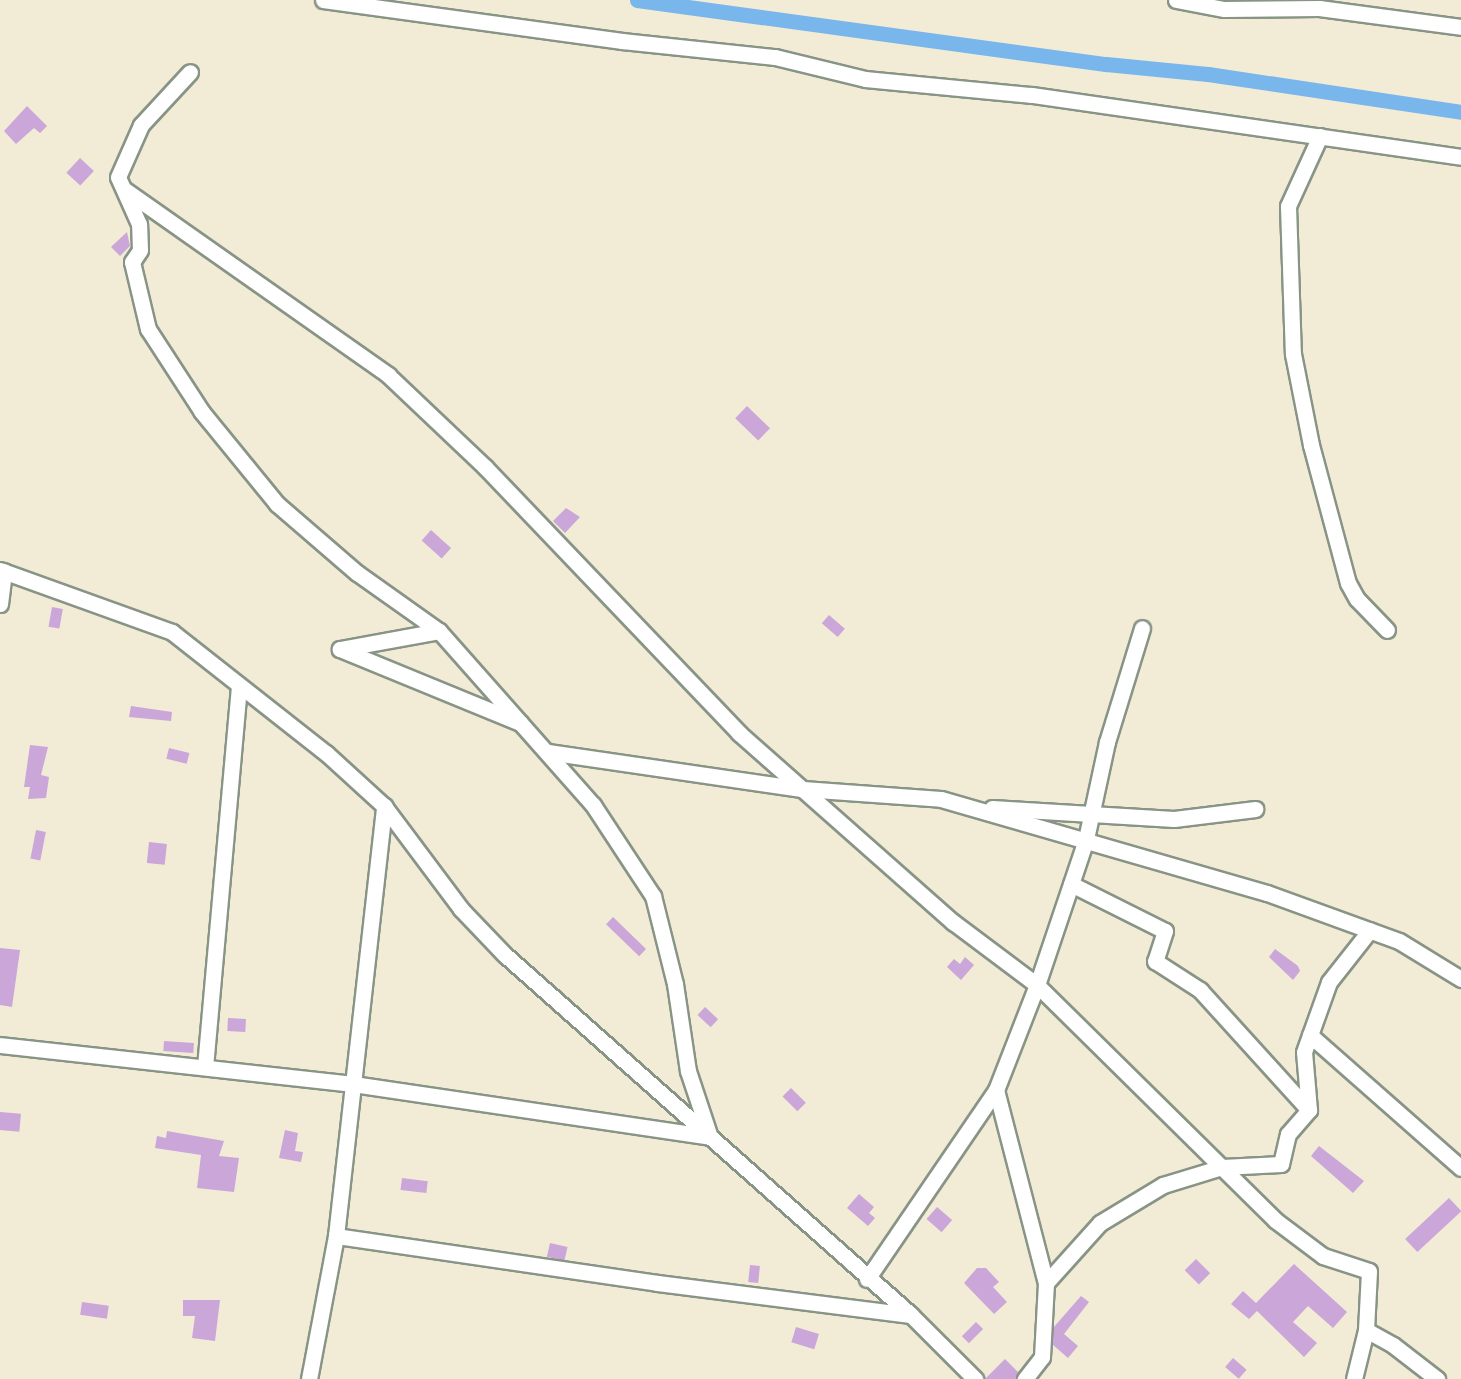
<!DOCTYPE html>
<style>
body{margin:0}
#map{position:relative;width:1461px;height:1379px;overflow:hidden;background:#f2ecd7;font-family:"Libre Bodoni",serif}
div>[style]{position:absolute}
.canal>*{height:15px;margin:-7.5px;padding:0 7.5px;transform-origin:7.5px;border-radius:7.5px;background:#79b6eb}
.building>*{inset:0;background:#caa6d9;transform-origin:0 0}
.roads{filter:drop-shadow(2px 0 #889486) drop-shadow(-2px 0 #889486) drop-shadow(0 2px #889486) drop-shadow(0 -2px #889486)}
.minor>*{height:15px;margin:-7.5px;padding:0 7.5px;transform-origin:7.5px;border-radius:7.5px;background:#fff}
span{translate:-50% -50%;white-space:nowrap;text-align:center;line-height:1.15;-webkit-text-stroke:4.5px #fff;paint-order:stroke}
</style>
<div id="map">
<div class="canal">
<div style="left:637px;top:0;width:473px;rotate:7.8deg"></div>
<div style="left:1106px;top:64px;width:102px;rotate:5.6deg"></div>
<div style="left:1208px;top:74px;width:256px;rotate:8.5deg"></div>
</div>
<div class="building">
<div style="clip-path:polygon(27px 106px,47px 126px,40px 133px,34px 128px,16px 144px,4px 131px)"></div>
<div style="left:80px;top:158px;width:19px;height:20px;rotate:43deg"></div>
<div style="clip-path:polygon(127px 232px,130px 246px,120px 256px,111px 247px)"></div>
<div style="left:747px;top:406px;width:32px;height:17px;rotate:44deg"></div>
<div style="clip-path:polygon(566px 508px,580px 517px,565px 533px,553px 521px)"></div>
<div style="left:431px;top:530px;width:27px;height:14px;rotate:42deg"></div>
<div style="left:52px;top:607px;width:11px;height:20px;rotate:10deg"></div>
<div style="left:829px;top:615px;width:21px;height:11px;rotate:41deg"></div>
<div style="clip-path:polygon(131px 706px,172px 712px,171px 721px,129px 717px)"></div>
<div style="clip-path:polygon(30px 745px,48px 747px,41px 775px,49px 777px,46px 798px,28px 799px,30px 787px,24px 787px)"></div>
<div style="left:169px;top:748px;width:21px;height:11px;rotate:14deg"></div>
<div style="left:36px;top:830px;width:10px;height:29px;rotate:11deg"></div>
<div style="left:149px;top:842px;width:18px;height:21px;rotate:6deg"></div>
<div style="left:613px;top:917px;width:46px;height:10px;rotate:44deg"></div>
<div style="clip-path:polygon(0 948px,20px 950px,12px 1007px,0 1005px)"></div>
<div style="clip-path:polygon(1275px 949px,1298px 966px,1300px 971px,1293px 980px,1269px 957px)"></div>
<div style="clip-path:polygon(965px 957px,974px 965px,961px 980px,947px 967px,954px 959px,960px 964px)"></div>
<div style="left:705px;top:1007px;width:18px;height:11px;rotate:43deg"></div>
<div style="left:228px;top:1018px;width:18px;height:13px;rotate:3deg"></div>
<div style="left:164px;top:1041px;width:30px;height:10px;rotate:4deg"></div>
<div style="left:791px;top:1088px;width:21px;height:12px;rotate:45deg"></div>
<div style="left:0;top:1112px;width:21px;height:18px;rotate:5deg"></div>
<div style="clip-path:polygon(285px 1130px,298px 1133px,295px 1151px,303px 1152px,301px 1162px,279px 1158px)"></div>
<div style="clip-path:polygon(167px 1131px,224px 1141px,219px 1156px,239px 1158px,234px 1192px,197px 1188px,201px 1155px,155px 1148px,157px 1136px,166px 1138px)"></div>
<div style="clip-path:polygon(1319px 1146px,1364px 1181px,1353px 1193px,1311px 1156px)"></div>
<div style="left:402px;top:1178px;width:26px;height:12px;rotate:7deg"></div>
<div style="clip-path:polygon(859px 1194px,874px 1207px,869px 1213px,875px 1218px,868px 1226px,847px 1208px)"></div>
<div style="left:1449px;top:1198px;width:18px;height:60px;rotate:47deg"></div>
<div style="left:937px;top:1207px;width:20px;height:16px;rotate:41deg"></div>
<div style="left:550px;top:1243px;width:18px;height:14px;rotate:13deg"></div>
<div style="left:1196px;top:1259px;width:20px;height:16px;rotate:45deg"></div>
<div style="clip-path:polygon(1294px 1264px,1347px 1312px,1333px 1328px,1308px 1306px,1293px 1322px,1317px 1343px,1304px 1357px,1257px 1311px,1249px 1319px,1231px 1304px,1243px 1291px,1256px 1303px)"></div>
<div style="left:750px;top:1265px;width:10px;height:17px;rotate:6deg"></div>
<div style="clip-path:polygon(977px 1268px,986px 1268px,999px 1282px,993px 1287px,1007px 1302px,994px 1314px,964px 1283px)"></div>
<div style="clip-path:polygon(1081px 1296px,1089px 1302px,1064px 1334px,1078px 1346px,1068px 1358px,1052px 1344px,1053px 1328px)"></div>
<div style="clip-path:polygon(183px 1300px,220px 1300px,215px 1341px,192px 1338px,195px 1316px,183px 1316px)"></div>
<div style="left:82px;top:1302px;width:27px;height:13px;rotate:8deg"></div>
<div style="left:976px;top:1322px;width:10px;height:20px;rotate:45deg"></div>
<div style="left:796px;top:1327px;width:24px;height:16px;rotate:17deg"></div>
<div style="left:1233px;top:1358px;width:18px;height:12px;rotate:41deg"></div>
<div style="clip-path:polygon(1005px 1359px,1018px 1372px,1015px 1379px,985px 1379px)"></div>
</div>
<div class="roads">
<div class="minor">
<div style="left:323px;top:0;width:302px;rotate:7.8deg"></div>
<div style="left:622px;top:41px;width:154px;rotate:6deg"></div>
<div style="left:775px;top:57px;width:93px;rotate:13.7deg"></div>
<div style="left:865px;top:79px;width:168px;rotate:5.5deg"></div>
<div style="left:1032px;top:95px;width:433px;rotate:8.2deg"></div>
<div style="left:1176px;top:0;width:49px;rotate:10.6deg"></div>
<div style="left:1224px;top:9px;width:95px;rotate:-0.6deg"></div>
<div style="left:1319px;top:8px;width:143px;rotate:7.6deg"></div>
<div style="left:1320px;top:136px;width:77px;rotate:114.6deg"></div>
<div style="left:1288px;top:206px;width:148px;rotate:88.1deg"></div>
<div style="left:1293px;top:354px;width:93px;rotate:78.8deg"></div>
<div style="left:1311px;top:445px;width:143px;rotate:75deg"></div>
<div style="left:1348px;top:583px;width:18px;rotate:61deg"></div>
<div style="left:1357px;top:599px;width:43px;rotate:45.9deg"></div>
<div style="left:125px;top:190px;width:322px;rotate:35.1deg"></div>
<div style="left:388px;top:375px;width:134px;rotate:43.5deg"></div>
<div style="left:485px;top:467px;width:368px;rotate:46.3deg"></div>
<div style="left:739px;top:733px;width:286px;rotate:41.5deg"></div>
<div style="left:953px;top:922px;width:105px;rotate:36.9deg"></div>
<div style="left:1037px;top:985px;width:334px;rotate:44.6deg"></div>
<div style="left:1275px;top:1220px;width:60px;rotate:36.9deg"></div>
<div style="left:1323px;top:1256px;width:48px;rotate:18.1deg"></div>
<div style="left:1369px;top:1271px;width:59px;rotate:92.9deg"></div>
<div style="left:1366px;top:1330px;width:31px;rotate:29deg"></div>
<div style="left:1393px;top:1345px;width:56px;rotate:37.7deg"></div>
<div style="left:0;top:570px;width:183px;rotate:19.8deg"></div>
<div style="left:172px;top:632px;width:196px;rotate:38.2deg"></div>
<div style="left:326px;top:753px;width:79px;rotate:42.4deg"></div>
<div style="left:384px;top:806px;width:129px;rotate:53.2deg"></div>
<div style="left:461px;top:909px;width:62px;rotate:46.3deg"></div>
<div style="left:504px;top:954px;width:544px;rotate:41.57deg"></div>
<div style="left:911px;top:1315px;width:91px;rotate:45deg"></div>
<div style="left:0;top:604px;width:33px;rotate:-83deg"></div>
<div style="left:439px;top:631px;width:101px;rotate:169.7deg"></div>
<div style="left:340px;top:649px;width:195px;rotate:22.3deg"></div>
<div style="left:548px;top:752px;width:258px;rotate:8.3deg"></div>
<div style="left:803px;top:789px;width:138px;rotate:4.1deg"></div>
<div style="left:941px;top:799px;width:339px;rotate:16.1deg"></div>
<div style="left:1267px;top:893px;width:140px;rotate:20deg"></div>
<div style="left:1399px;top:941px;width:73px;rotate:31.5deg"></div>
<div style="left:992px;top:808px;width:182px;rotate:3.5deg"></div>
<div style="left:1174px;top:819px;width:82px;rotate:-7deg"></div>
<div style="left:1071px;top:884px;width:105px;rotate:26.6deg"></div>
<div style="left:1165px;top:931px;width:32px;rotate:108deg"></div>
<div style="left:1155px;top:961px;width:54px;rotate:32.8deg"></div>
<div style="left:1200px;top:990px;width:162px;rotate:47.8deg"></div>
<div style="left:1310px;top:1035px;width:201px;rotate:41.4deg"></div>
<div style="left:0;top:1045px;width:355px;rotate:6.3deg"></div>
<div style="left:353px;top:1084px;width:361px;rotate:8.4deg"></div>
<div style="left:710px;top:1137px;width:70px;rotate:-108.4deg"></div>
<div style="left:688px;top:1071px;width:88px;rotate:-98.5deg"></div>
<div style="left:675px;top:984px;width:91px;rotate:-104deg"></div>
<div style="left:653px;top:896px;width:109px;rotate:-123.4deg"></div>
<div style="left:593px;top:805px;width:232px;rotate:-131.5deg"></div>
<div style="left:439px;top:631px;width:100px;rotate:-144.7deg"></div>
<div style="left:357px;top:573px;width:106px;rotate:-139.2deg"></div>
<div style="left:277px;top:504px;width:119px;rotate:-129.2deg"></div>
<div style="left:202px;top:412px;width:99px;rotate:-123deg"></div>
<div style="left:148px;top:329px;width:69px;rotate:-103.4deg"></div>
<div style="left:132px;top:262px;width:14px;rotate:-56deg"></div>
<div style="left:140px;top:250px;width:26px;rotate:-92deg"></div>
<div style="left:139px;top:224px;width:51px;rotate:-114.1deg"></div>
<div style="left:118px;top:177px;width:57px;rotate:-66.1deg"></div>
<div style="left:141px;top:125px;width:72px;rotate:-47.2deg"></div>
<div style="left:205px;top:1067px;width:382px;rotate:-84.9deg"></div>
<div style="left:996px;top:1090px;width:199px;rotate:75.5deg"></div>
<div style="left:1046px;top:1283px;width:74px;rotate:93.1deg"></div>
<div style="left:1042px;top:1357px;width:28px;rotate:128deg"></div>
<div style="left:336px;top:1236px;width:324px;rotate:8.3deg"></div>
<div style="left:657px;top:1283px;width:256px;rotate:7.2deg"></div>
<div style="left:867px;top:1279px;width:229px;rotate:-55.7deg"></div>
<div style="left:996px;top:1090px;width:113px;rotate:-68.7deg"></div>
<div style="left:1037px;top:985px;width:154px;rotate:-71.4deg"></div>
<div style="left:1086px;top:839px;width:99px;rotate:-77.8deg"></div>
<div style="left:1107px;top:742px;width:119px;rotate:-72.9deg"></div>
<div style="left:1046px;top:1283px;width:81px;rotate:-48deg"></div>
<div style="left:1100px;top:1223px;width:74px;rotate:-31.1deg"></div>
<div style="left:1163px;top:1185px;width:62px;rotate:-17deg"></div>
<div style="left:1222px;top:1167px;width:59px;rotate:-2.9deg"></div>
<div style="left:1281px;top:1164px;width:31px;rotate:-77deg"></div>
<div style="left:1288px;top:1134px;width:32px;rotate:-49deg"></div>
<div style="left:1309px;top:1110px;width:58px;rotate:-94.9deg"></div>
<div style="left:1304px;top:1052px;width:74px;rotate:-70.3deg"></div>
<div style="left:1329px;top:982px;width:66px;rotate:-51.7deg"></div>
<div style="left:309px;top:1379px;width:146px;rotate:-79.3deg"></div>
<div style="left:336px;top:1236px;width:433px;rotate:-83.6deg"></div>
<div style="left:1354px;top:1379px;width:50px;rotate:-76.2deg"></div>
</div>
</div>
</div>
